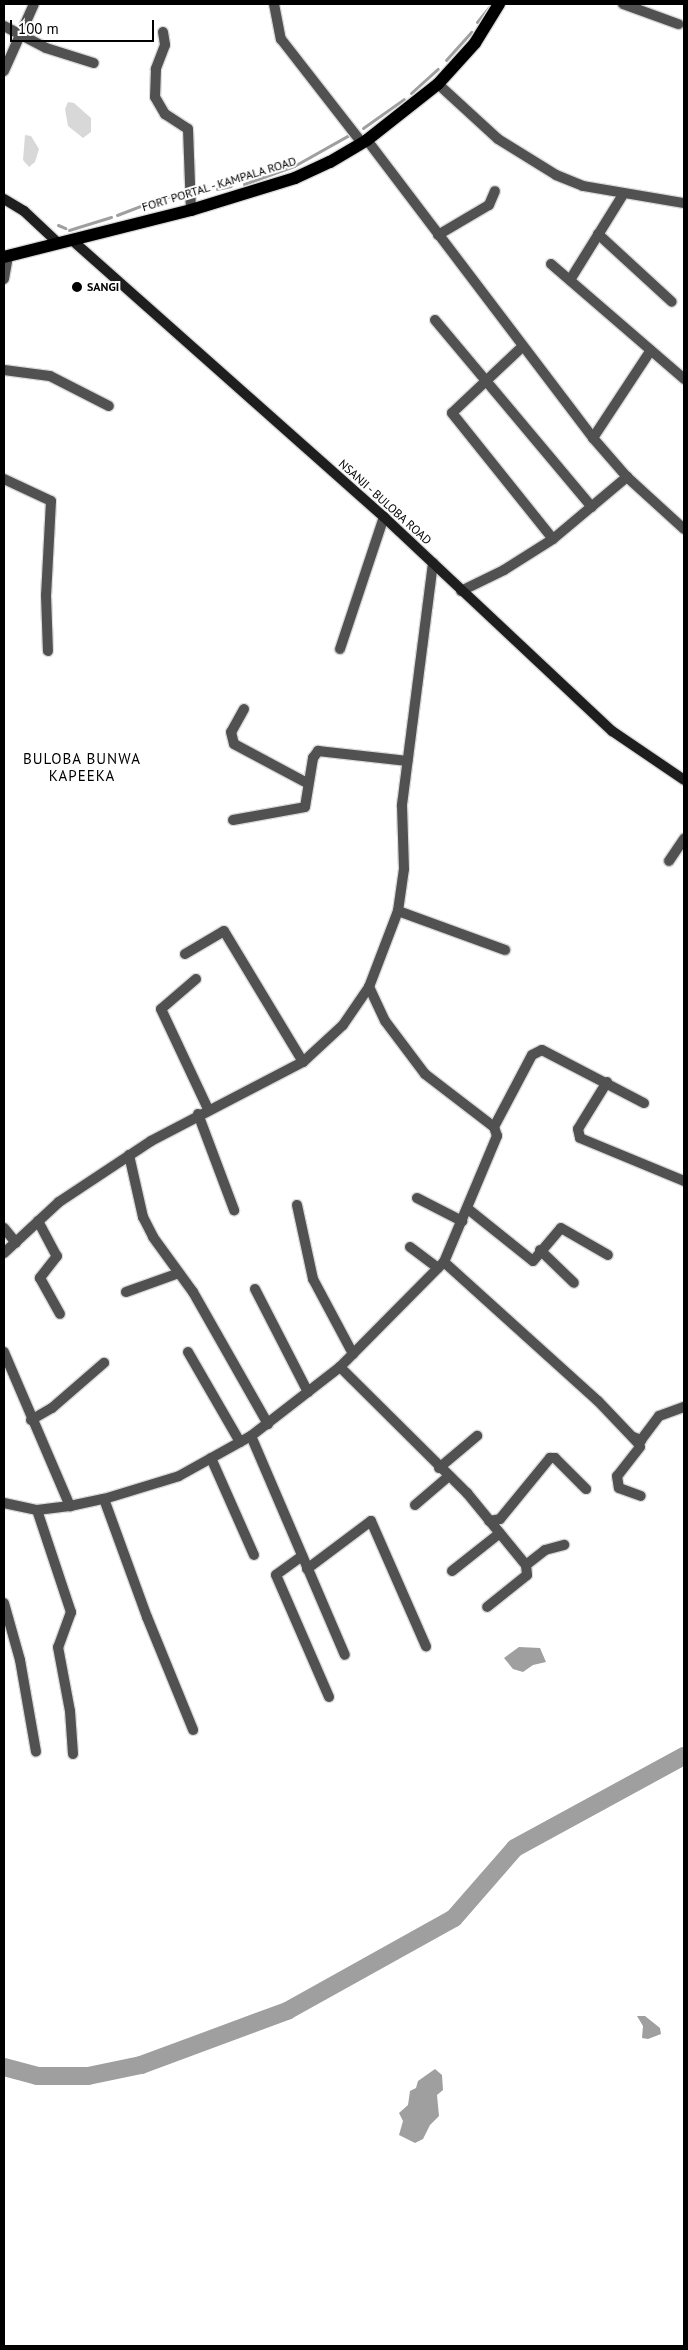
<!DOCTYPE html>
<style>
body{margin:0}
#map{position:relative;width:688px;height:2350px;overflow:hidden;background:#fff;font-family:"PT Sans",sans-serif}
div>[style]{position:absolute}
.green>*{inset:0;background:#d8d8d8}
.water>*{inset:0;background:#9f9f9f}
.stream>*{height:3px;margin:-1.5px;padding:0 1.5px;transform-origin:1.5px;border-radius:1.5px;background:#9f9f9f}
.river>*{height:18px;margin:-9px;padding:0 9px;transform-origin:9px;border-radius:9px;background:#9f9f9f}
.roads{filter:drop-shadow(1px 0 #dbdbdb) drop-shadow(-1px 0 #dbdbdb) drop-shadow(0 1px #dbdbdb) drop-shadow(0 -1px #dbdbdb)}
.minor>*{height:10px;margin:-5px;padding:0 5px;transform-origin:5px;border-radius:5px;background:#515151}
.tertiary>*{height:10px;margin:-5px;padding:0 5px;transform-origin:5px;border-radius:5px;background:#515151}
.secondary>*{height:10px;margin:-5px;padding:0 5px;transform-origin:5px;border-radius:5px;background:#1e1e1e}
.primary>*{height:12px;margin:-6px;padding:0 6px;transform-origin:6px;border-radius:6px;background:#000}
.dots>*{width:14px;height:14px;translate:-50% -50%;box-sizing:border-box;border:2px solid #fff;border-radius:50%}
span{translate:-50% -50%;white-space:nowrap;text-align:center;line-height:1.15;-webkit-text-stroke:4px #fff;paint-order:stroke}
.street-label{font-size:12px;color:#000}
.poi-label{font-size:12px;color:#000;font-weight:700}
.left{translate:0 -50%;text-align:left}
.quarter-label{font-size:15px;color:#000;letter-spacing:1px}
.frame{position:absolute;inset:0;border:5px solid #000;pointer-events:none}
.scale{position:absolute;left:10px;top:20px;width:144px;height:22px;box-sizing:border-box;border:2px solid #000;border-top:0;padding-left:6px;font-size:15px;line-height:18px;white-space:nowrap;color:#000;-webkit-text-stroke:4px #fff;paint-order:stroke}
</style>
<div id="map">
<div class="green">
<div style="clip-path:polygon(68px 102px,74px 103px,91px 118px,91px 132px,83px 138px,68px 126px,65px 109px)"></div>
<div style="clip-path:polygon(25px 135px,31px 136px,39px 149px,35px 162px,29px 167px,23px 160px)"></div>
</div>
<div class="water">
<div style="clip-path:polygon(519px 1647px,540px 1648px,546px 1662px,533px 1665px,523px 1672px,513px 1669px,504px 1658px)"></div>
<div style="clip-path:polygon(637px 2016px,645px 2016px,660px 2028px,661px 2034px,648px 2039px,642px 2038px,643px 2026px)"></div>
<div style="clip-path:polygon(435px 2069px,442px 2075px,443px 2090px,437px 2095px,439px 2116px,430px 2125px,423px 2139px,415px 2143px,399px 2135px,403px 2121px,399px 2113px,408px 2105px,410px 2091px,416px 2088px,418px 2081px)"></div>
</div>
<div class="stream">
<div style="left:477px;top:22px;width:19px;rotate:-51deg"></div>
<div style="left:446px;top:60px;width:38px;rotate:-48deg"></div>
<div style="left:411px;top:93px;width:36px;rotate:-42deg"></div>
<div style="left:363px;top:128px;width:50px;rotate:-35.3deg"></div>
<div style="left:244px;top:184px;width:53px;rotate:-19.8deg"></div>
<div style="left:294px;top:166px;width:63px;rotate:-29.4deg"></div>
<div style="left:217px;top:189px;width:14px;rotate:-12deg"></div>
<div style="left:168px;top:197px;width:15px;rotate:-11deg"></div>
<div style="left:117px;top:215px;width:33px;rotate:-21deg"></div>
<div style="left:58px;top:225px;width:8px;rotate:23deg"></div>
<div style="left:69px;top:230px;width:44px;rotate:-17.2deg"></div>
</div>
<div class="river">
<div style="left:4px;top:2067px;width:34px;rotate:15deg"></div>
<div style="left:37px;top:2076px;width:51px"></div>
<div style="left:88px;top:2076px;width:54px;rotate:-11.7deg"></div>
<div style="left:141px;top:2065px;width:156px;rotate:-20.3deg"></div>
<div style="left:287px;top:2011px;width:191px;rotate:-29.1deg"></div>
<div style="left:454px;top:1918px;width:93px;rotate:-48.9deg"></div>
<div style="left:515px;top:1848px;width:192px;rotate:-28.6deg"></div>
</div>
<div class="roads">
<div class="minor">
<div style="left:274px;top:4px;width:36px;rotate:79deg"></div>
<div style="left:281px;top:39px;width:132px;rotate:52.1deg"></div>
<div style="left:623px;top:4px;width:59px;rotate:20deg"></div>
<div style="left:4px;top:26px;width:47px;rotate:27.6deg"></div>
<div style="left:46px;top:48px;width:50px;rotate:17.4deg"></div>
<div style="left:163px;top:32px;width:13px;rotate:81deg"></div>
<div style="left:165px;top:45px;width:26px;rotate:111deg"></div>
<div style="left:156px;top:69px;width:28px;rotate:92deg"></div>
<div style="left:155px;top:97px;width:20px;rotate:60deg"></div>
<div style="left:165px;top:114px;width:27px;rotate:33deg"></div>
<div style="left:188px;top:129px;width:81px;rotate:87.9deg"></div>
<div style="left:4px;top:71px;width:73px;rotate:-65.9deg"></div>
<div style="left:438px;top:84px;width:81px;rotate:42.5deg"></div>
<div style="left:498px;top:139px;width:68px;rotate:31.8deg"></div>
<div style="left:556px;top:175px;width:29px;rotate:22deg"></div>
<div style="left:583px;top:186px;width:102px;rotate:9.6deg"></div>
<div style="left:367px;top:140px;width:374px;rotate:52.8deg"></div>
<div style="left:593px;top:438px;width:52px;rotate:48.9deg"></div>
<div style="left:627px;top:477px;width:77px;rotate:42.4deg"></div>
<div style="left:598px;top:234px;width:100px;rotate:42.6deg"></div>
<div style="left:438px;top:235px;width:59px;rotate:-30.5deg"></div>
<div style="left:489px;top:205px;width:15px;rotate:-67deg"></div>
<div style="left:551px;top:264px;width:176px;rotate:40.8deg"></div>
<div style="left:4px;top:279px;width:23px;rotate:-80deg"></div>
<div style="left:570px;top:280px;width:102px;rotate:-58.2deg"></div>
<div style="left:435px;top:320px;width:244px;rotate:50deg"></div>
<div style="left:522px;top:347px;width:96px;rotate:136.7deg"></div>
<div style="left:452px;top:413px;width:161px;rotate:51.3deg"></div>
<div style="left:4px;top:370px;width:46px;rotate:7.4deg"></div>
<div style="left:50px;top:376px;width:66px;rotate:27deg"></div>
<div style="left:593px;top:438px;width:105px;rotate:-56.6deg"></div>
<div style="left:4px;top:479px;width:52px;rotate:25.1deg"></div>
<div style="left:51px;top:501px;width:94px;rotate:93deg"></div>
<div style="left:46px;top:595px;width:56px;rotate:88deg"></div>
<div style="left:461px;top:591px;width:48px;rotate:-26deg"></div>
<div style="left:504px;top:570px;width:58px;rotate:-32.3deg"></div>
<div style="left:553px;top:539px;width:97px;rotate:-40deg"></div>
<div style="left:340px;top:649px;width:139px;rotate:-71.6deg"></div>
<div style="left:244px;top:709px;width:26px;rotate:119deg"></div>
<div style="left:231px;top:732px;width:12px;rotate:76deg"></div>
<div style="left:234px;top:744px;width:83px;rotate:28.1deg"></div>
<div style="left:233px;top:820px;width:73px;rotate:-10.2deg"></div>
<div style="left:305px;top:807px;width:50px;rotate:-80.7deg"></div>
<div style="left:313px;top:758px;width:9px;rotate:-54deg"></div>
<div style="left:318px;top:751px;width:90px;rotate:6.4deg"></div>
<div style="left:669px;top:861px;width:27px;rotate:-56deg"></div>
<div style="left:398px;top:911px;width:114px;rotate:20deg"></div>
<div style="left:185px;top:954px;width:45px;rotate:-30.5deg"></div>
<div style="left:224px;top:931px;width:153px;rotate:58.9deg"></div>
<div style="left:196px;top:979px;width:46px;rotate:139.4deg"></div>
<div style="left:161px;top:1009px;width:110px;rotate:64.8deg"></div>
<div style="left:607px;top:1082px;width:55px;rotate:121.7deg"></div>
<div style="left:578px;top:1129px;width:9px;rotate:77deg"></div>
<div style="left:580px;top:1138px;width:113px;rotate:22.5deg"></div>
<div style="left:198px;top:1114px;width:103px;rotate:69.4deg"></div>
<div style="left:494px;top:1127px;width:81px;rotate:-62.2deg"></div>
<div style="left:532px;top:1055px;width:11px;rotate:-27deg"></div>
<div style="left:542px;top:1050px;width:115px;rotate:27.5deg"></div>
<div style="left:129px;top:1155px;width:64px;rotate:77.3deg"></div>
<div style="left:143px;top:1217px;width:22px;rotate:63deg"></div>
<div style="left:153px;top:1237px;width:68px;rotate:54deg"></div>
<div style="left:193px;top:1292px;width:152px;rotate:60.4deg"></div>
<div style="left:417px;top:1198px;width:51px;rotate:27.1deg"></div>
<div style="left:297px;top:1205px;width:76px;rotate:77.8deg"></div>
<div style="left:313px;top:1279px;width:85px;rotate:61.9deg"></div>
<div style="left:468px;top:1209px;width:83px;rotate:38.7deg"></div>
<div style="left:533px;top:1261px;width:43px;rotate:-49.7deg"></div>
<div style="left:561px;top:1228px;width:54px;rotate:29.9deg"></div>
<div style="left:38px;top:1221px;width:40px;rotate:62deg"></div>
<div style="left:57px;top:1256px;width:28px;rotate:128deg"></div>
<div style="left:40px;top:1278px;width:41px;rotate:60.9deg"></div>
<div style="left:4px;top:1228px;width:19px;rotate:51deg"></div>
<div style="left:410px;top:1247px;width:35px;rotate:37deg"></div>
<div style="left:540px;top:1250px;width:47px;rotate:44.1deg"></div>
<div style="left:444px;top:1262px;width:207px;rotate:42.1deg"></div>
<div style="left:598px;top:1401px;width:58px;rotate:46.4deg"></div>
<div style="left:638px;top:1443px;width:4px;rotate:63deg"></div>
<div style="left:640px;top:1447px;width:37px;rotate:128deg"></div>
<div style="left:617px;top:1476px;width:12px;rotate:81deg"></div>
<div style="left:619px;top:1488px;width:23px;rotate:20deg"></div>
<div style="left:255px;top:1289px;width:116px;rotate:62.8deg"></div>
<div style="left:126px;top:1292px;width:56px;rotate:-19.7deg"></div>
<div style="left:4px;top:1352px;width:168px;rotate:66.8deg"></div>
<div style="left:188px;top:1352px;width:104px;rotate:60deg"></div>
<div style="left:340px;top:1367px;width:179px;rotate:44.8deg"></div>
<div style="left:467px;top:1493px;width:93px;rotate:50.7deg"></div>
<div style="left:526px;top:1565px;width:10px;rotate:84deg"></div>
<div style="left:527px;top:1575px;width:51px;rotate:141.3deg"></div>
<div style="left:31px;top:1420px;width:24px;rotate:-30deg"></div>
<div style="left:52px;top:1408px;width:69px;rotate:-40.9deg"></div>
<div style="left:251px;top:1436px;width:238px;rotate:66.8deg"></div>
<div style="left:633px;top:1437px;width:9px;rotate:21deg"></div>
<div style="left:641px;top:1440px;width:30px;rotate:-53deg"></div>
<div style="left:659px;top:1416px;width:27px;rotate:-20deg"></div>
<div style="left:211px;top:1458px;width:106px;rotate:66.1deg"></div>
<div style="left:439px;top:1468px;width:50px;rotate:-40.1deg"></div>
<div style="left:104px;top:1499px;width:126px;rotate:70deg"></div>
<div style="left:147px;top:1617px;width:122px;rotate:67.8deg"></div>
<div style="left:4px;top:1503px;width:34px;rotate:12deg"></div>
<div style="left:37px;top:1510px;width:33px;rotate:-7deg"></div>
<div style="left:70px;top:1506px;width:35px;rotate:-12deg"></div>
<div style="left:104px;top:1499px;width:78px;rotate:-17deg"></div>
<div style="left:179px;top:1476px;width:82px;rotate:-29.1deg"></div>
<div style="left:251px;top:1436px;width:113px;rotate:-37.8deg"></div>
<div style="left:340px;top:1367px;width:148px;rotate:-45.3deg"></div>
<div style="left:444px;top:1262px;width:137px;rotate:-67.2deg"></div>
<div style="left:497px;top:1136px;width:9px;rotate:-108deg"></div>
<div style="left:494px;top:1127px;width:87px;rotate:-142.5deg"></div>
<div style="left:425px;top:1074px;width:66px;rotate:-127deg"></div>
<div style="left:385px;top:1021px;width:38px;rotate:-115deg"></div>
<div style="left:415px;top:1505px;width:45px;rotate:-40.5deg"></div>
<div style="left:37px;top:1510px;width:108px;rotate:71.6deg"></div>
<div style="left:71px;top:1612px;width:37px;rotate:110deg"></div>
<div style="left:58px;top:1647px;width:65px;rotate:79.4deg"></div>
<div style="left:70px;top:1711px;width:43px;rotate:86deg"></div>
<div style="left:489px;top:1521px;width:11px;rotate:-10deg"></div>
<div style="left:500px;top:1519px;width:79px;rotate:-50.7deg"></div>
<div style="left:550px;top:1458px;width:5px"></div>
<div style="left:555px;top:1458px;width:44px;rotate:45deg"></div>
<div style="left:302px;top:1556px;width:32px;rotate:144deg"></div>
<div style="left:276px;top:1575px;width:133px;rotate:66.5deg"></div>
<div style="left:526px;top:1565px;width:24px;rotate:-38deg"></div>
<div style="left:545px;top:1550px;width:20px;rotate:-15deg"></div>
<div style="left:307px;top:1569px;width:80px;rotate:-36.9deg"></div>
<div style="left:371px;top:1521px;width:137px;rotate:66.3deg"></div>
<div style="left:452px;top:1571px;width:61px;rotate:-38.4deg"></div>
<div style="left:4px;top:1603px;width:59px;rotate:74.3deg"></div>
<div style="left:20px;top:1660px;width:93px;rotate:80.1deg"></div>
</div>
<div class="tertiary">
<div style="left:4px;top:1253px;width:75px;rotate:-42.8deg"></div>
<div style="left:59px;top:1202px;width:110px;rotate:-33.5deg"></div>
<div style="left:151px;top:1141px;width:171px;rotate:-27.5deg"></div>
<div style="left:303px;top:1062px;width:54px;rotate:-42.8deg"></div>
<div style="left:343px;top:1025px;width:46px;rotate:-55.6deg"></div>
<div style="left:369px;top:987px;width:81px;rotate:-69.1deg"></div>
<div style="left:398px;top:911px;width:42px;rotate:-81.9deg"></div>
<div style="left:404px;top:869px;width:64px;rotate:-91.8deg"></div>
<div style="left:402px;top:805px;width:244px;rotate:-82.7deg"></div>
</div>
<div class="secondary">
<div style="left:4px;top:199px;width:23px;rotate:31deg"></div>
<div style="left:24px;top:211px;width:47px;rotate:43.3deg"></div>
<div style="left:72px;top:240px;width:417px;rotate:41.6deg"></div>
<div style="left:384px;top:517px;width:313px;rotate:43.2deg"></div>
<div style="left:612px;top:731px;width:87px;rotate:34.2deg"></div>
</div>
<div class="primary">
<div style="left:4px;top:257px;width:193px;rotate:-14.1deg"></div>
<div style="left:191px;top:210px;width:109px;rotate:-17.1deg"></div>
<div style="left:295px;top:178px;width:38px;rotate:-25deg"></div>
<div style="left:330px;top:162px;width:43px;rotate:-30.7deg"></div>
<div style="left:367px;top:140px;width:90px;rotate:-38.3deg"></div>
<div style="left:438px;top:84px;width:55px;rotate:-47.9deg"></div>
<div style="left:475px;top:43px;width:46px;rotate:-58.4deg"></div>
</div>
</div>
<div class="dots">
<div style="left:77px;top:287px;background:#000"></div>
</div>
<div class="street-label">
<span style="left:219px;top:184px;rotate:-17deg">FORT PORTAL - KAMPALA ROAD</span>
<span style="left:385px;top:502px;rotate:42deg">NSANJI - BULOBA ROAD</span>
</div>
<div class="poi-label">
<span class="left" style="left:87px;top:287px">SANGI</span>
</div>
<div class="quarter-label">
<span style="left:82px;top:767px">BULOBA BUNWA<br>KAPEEKA</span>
</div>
<div class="frame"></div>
<div class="scale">100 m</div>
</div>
